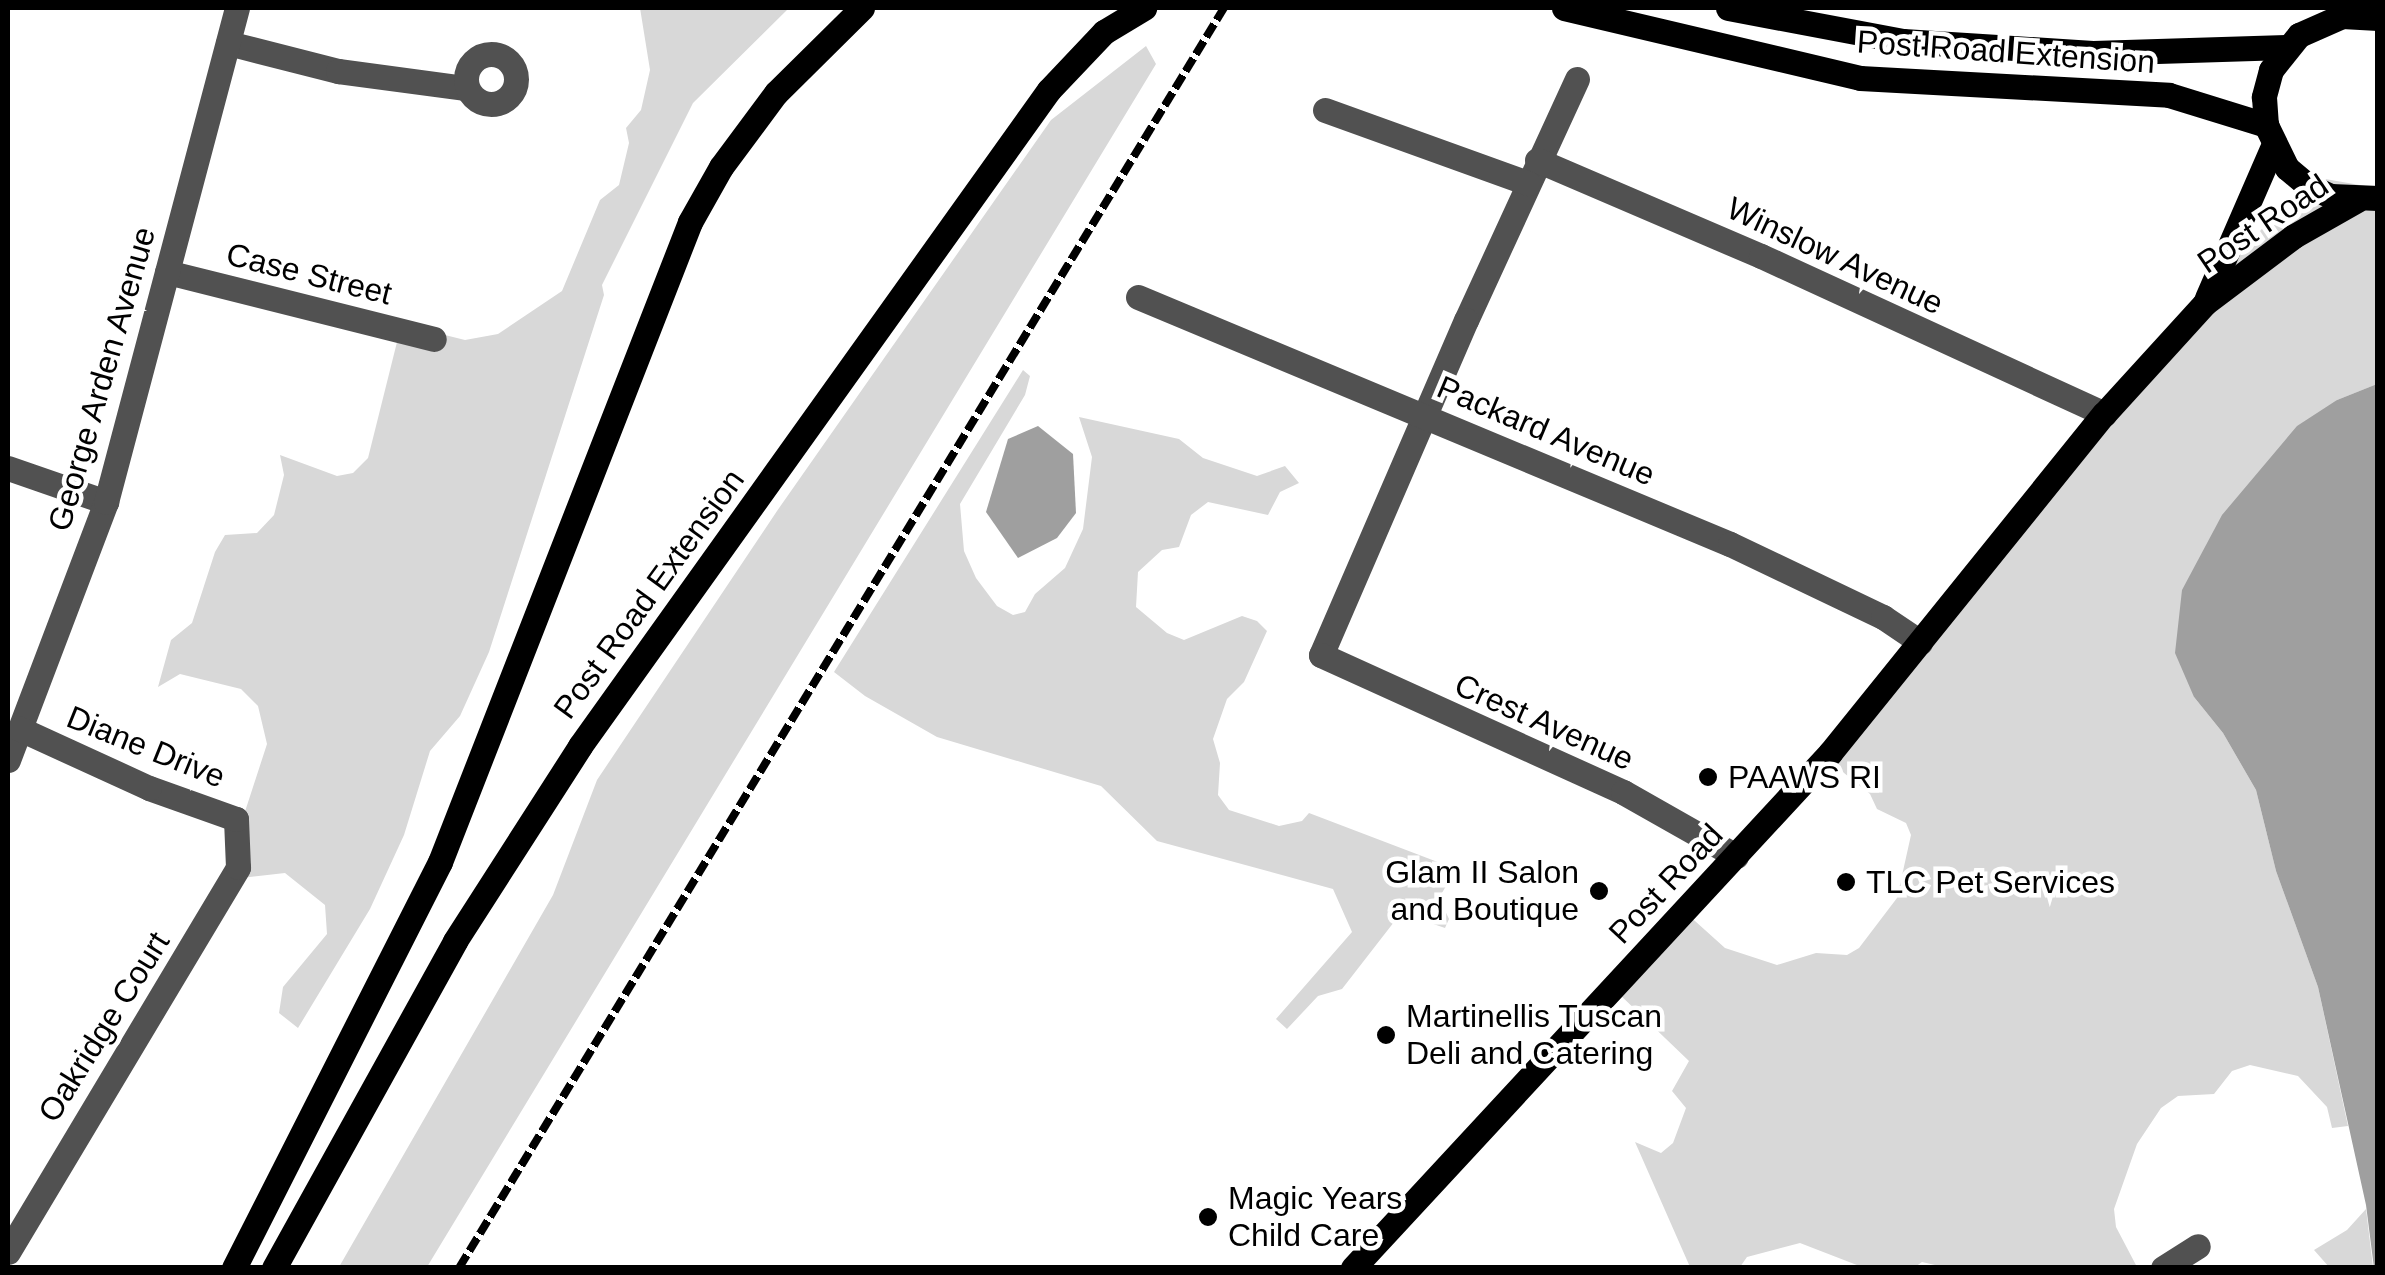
<!DOCTYPE html>
<style>
body{margin:0}
#map{position:relative;width:2385px;height:1275px;overflow:hidden;background:#fff;font-family:Arial,sans-serif}
div>[style]{position:absolute}
.green>*{inset:0;background:#d8d8d8}
.water>*{inset:0;background:#9f9f9f}
.minor>*{height:25px;margin:-12.5px;padding:0 12.5px;transform-origin:12.5px;border-radius:12.5px;background:#515151}
.minor>.ring{margin:-12.5px;padding:0;box-sizing:content-box;background:none;border:25px solid #515151;border-radius:50%}
.major>*{height:25px;margin:-12.5px;padding:0 12.5px;transform-origin:12.5px;border-radius:12.5px;background:#000}
.rail>*{height:8px;margin-top:-4px;transform-origin:0;background:repeating-linear-gradient(90deg,#000 0 15px,transparent 0 20px)}
.dots>*{width:28px;height:28px;translate:-50% -50%;box-sizing:border-box;border:5px solid #fff;border-radius:50%}
span{translate:-50% -50%;white-space:nowrap;text-align:center;line-height:1.15;-webkit-text-stroke:9px #fff;paint-order:stroke}
.street-label{font-size:32px;color:#000}
.poi-label{font-size:32px;color:#000}
.left{translate:0 -50%;text-align:left}
.right{translate:-100% -50%;text-align:right}
.frame{position:absolute;inset:0;border:10px solid #000;pointer-events:none}
</style>
<div id="map">
<div class="green">
<div style="clip-path:polygon(640px 8px,789px 8px,693px 103px,602px 285px,604px 295px,489px 652px,460px 716px,430px 751px,404px 835px,370px 909px,298px 1028px,279px 1013px,283px 987px,327px 934px,325px 905px,285px 873px,233px 879px,239px 830px,267px 744px,258px 706px,241px 689px,180px 674px,158px 687px,171px 640px,192px 623px,215px 552px,225px 535px,257px 533px,274px 515px,284px 475px,280px 455px,337px 476px,353px 473px,368px 458px,399px 334px,421px 329px,465px 340px,498px 334px,562px 291px,600px 200px,619px 185px,629px 143px,626px 128px,641px 110px,650px 70px)"></div>
<div style="clip-path:polygon(1146px 46px,1156px 64px,427px 1267px,339px 1267px,553px 895px,597px 780px,777px 511px,1051px 120px)"></div>
<div style="clip-path:polygon(2308px 176px,2377px 188px,2377px 384px,2337px 400px,2194px 697px,2223px 733px,2256px 790px,2276px 871px,2318px 987px,2348px 1126px,2332px 1128px,2327px 1107px,2298px 1076px,2250px 1065px,2232px 1071px,2214px 1094px,2178px 1096px,2161px 1108px,2137px 1144px,2114px 1209px,2116px 1227px,2137px 1267px,1948px 1268px,1922px 1262px,1915px 1267px,1862px 1267px,1800px 1243px,1747px 1257px,1740px 1267px,1690px 1267px,1635px 1142px,1661px 1153px,1673px 1143px,1686px 1108px,1672px 1091px,1689px 1061px,1617px 992px,1685px 912px,1725px 948px,1777px 965px,1816px 953px,1847px 955px,1859px 948px,1897px 898px,1911px 835px,1906px 823px,1877px 809px,1870px 794px,1828px 760px,2206px 293px)"></div>
<div style="clip-path:polygon(1023px 370px,1030px 376px,1025px 395px,960px 504px,964px 551px,976px 578px,997px 606px,1013px 615px,1025px 612px,1035px 594px,1065px 568px,1083px 529px,1092px 457px,1079px 417px,1179px 439px,1203px 458px,1257px 476px,1285px 466px,1299px 483px,1280px 492px,1268px 515px,1208px 502px,1191px 515px,1179px 547px,1162px 550px,1138px 572px,1136px 607px,1167px 633px,1184px 640px,1242px 616px,1257px 621px,1267px 631px,1244px 682px,1227px 699px,1213px 739px,1220px 763px,1218px 795px,1229px 810px,1279px 826px,1302px 821px,1309px 813px,1456px 869px,1439px 898px,1449px 919px,1445px 928px,1401px 913px,1342px 989px,1318px 996px,1287px 1029px,1276px 1019px,1352px 932px,1333px 889px,1157px 841px,1101px 786px,937px 737px,865px 696px,834px 672px)"></div>
<div style="clip-path:polygon(2366px 1209px,2373px 1267px,2329px 1267px,2314px 1250px,2347px 1230px)"></div>
</div>
<div class="water">
<div style="clip-path:polygon(2377px 384px,2378px 1267px,2374px 1268px,2366px 1205px,2318px 987px,2276px 871px,2256px 790px,2223px 733px,2194px 697px,2175px 653px,2182px 590px,2222px 515px,2297px 426px,2337px 400px)"></div>
<div style="clip-path:polygon(1038px 426px,1073px 454px,1076px 513px,1057px 538px,1018px 558px,986px 512px,1008px 439px)"></div>
</div>
<div class="minor">
<div style="left:228px;top:43px;width:114px;rotate:14.3deg"></div>
<div style="left:338px;top:71px;width:129px;rotate:7.6deg"></div>
<div class="ring" style="left:466px;top:54px;width:25px;height:25px"></div>
<div style="left:1577px;top:79px;width:265px;rotate:114.7deg"></div>
<div style="left:1466px;top:320px;width:365px;rotate:113.4deg"></div>
<div style="left:1321px;top:655px;width:332px;rotate:24.4deg"></div>
<div style="left:1623px;top:792px;width:130px;rotate:29.5deg"></div>
<div style="left:1325px;top:110px;width:216px;rotate:19.8deg"></div>
<div style="left:1537px;top:160px;width:244px;rotate:23.2deg"></div>
<div style="left:1761px;top:256px;width:378px;rotate:24.7deg"></div>
<div style="left:167px;top:272px;width:275px;rotate:14.1deg"></div>
<div style="left:1138px;top:297px;width:641px;rotate:22.65deg"></div>
<div style="left:1730px;top:544px;width:170px;rotate:25.5deg"></div>
<div style="left:1883px;top:617px;width:45px;rotate:34deg"></div>
<div style="left:8px;top:468px;width:104px;rotate:19.1deg"></div>
<div style="left:8px;top:760px;width:276px;rotate:-69.2deg"></div>
<div style="left:106px;top:502px;width:511px;rotate:-75.15deg"></div>
<div style="left:8px;top:1252px;width:448px;rotate:-59.1deg"></div>
<div style="left:238px;top:867px;width:48px;rotate:-92.4deg"></div>
<div style="left:236px;top:819px;width:92px;rotate:-160.4deg"></div>
<div style="left:149px;top:788px;width:142px;rotate:-155.4deg"></div>
<div style="left:2163px;top:1268px;width:41px;rotate:-32.2deg"></div>
</div>
<div class="major">
<div style="left:1564px;top:8px;width:304px;rotate:13.3deg"></div>
<div style="left:1860px;top:78px;width:309px;rotate:3.1deg"></div>
<div style="left:2169px;top:95px;width:102px;rotate:17.2deg"></div>
<div style="left:1728px;top:8px;width:178px;rotate:10.7deg"></div>
<div style="left:1903px;top:41px;width:190px;rotate:3.6deg"></div>
<div style="left:2093px;top:53px;width:193px;rotate:-1.8deg"></div>
<div style="left:2378px;top:18px;width:36px;rotate:-177deg"></div>
<div style="left:2342px;top:16px;width:47px;rotate:156.2deg"></div>
<div style="left:2299px;top:35px;width:45px;rotate:128.7deg"></div>
<div style="left:2271px;top:70px;width:28px;rotate:105deg"></div>
<div style="left:2264px;top:97px;width:28px;rotate:86deg"></div>
<div style="left:2266px;top:125px;width:48px;rotate:64deg"></div>
<div style="left:2287px;top:168px;width:26px;rotate:40deg"></div>
<div style="left:2307px;top:185px;width:26px;rotate:25deg"></div>
<div style="left:2331px;top:196px;width:47px;rotate:2.4deg"></div>
<div style="left:2207px;top:298px;width:166px;rotate:-66.5deg"></div>
<div style="left:234px;top:1268px;width:455px;rotate:-63.1deg"></div>
<div style="left:440px;top:862px;width:687px;rotate:-68.66deg"></div>
<div style="left:690px;top:222px;width:63px;rotate:-60.6deg"></div>
<div style="left:721px;top:167px;width:92px;rotate:-53.4deg"></div>
<div style="left:776px;top:93px;width:121px;rotate:-44.7deg"></div>
<div style="left:274px;top:1268px;width:374px;rotate:-61deg"></div>
<div style="left:455px;top:941px;width:232px;rotate:-57.3deg"></div>
<div style="left:580px;top:746px;width:806px;rotate:-54.44deg"></div>
<div style="left:1049px;top:90px;width:80px;rotate:-46.5deg"></div>
<div style="left:1104px;top:32px;width:47px;rotate:-31deg"></div>
<div style="left:1353px;top:1268px;width:702px;rotate:-47.19deg"></div>
<div style="left:1830px;top:753px;width:436px;rotate:-51.1deg"></div>
<div style="left:2104px;top:414px;width:150px;rotate:-47.7deg"></div>
<div style="left:2205px;top:303px;width:111px;rotate:-37deg"></div>
<div style="left:2294px;top:236px;width:73px;rotate:-29.7deg"></div>
</div>
<div class="rail">
<div style="left:459px;top:1268px;width:1474px;rotate:-58.74deg"></div>
</div>
<div class="dots">
<div style="left:1708px;top:777px;background:#000"></div>
<div style="left:1846px;top:882px;background:#000"></div>
<div style="left:1599px;top:891px;background:#000"></div>
<div style="left:1386px;top:1035px;background:#000"></div>
<div style="left:1208px;top:1217px;background:#000"></div>
</div>
<div class="street-label">
<span style="left:2006px;top:52px;rotate:4deg">Post Road Extension</span>
<span style="left:2263px;top:224px;rotate:-34deg">Post Road</span>
<span style="left:1835px;top:256px;rotate:25deg">Winslow Avenue</span>
<span style="left:309px;top:274px;rotate:14deg">Case Street</span>
<span style="left:102px;top:379px;rotate:-74deg">George Arden Avenue</span>
<span style="left:1546px;top:431px;rotate:23deg">Packard Avenue</span>
<span style="left:649px;top:594px;rotate:-54deg">Post Road Extension</span>
<span style="left:1544px;top:722px;rotate:24deg">Crest Avenue</span>
<span style="left:146px;top:747px;rotate:22deg">Diane Drive</span>
<span style="left:1666px;top:884px;rotate:-47deg">Post Road</span>
<span style="left:104px;top:1027px;rotate:-58deg">Oakridge Court</span>
</div>
<div class="poi-label">
<span class="left" style="left:1728px;top:777px">PAAWS RI</span>
<span class="right" style="left:1579px;top:891px">Glam II Salon<br>and Boutique</span>
<span class="left" style="left:1866px;top:882px">TLC Pet Services</span>
<span class="left" style="left:1406px;top:1035px">Martinellis Tuscan<br>Deli and Catering</span>
<span class="left" style="left:1228px;top:1217px">Magic Years<br>Child Care</span>
</div>
<div class="frame"></div>
</div>
